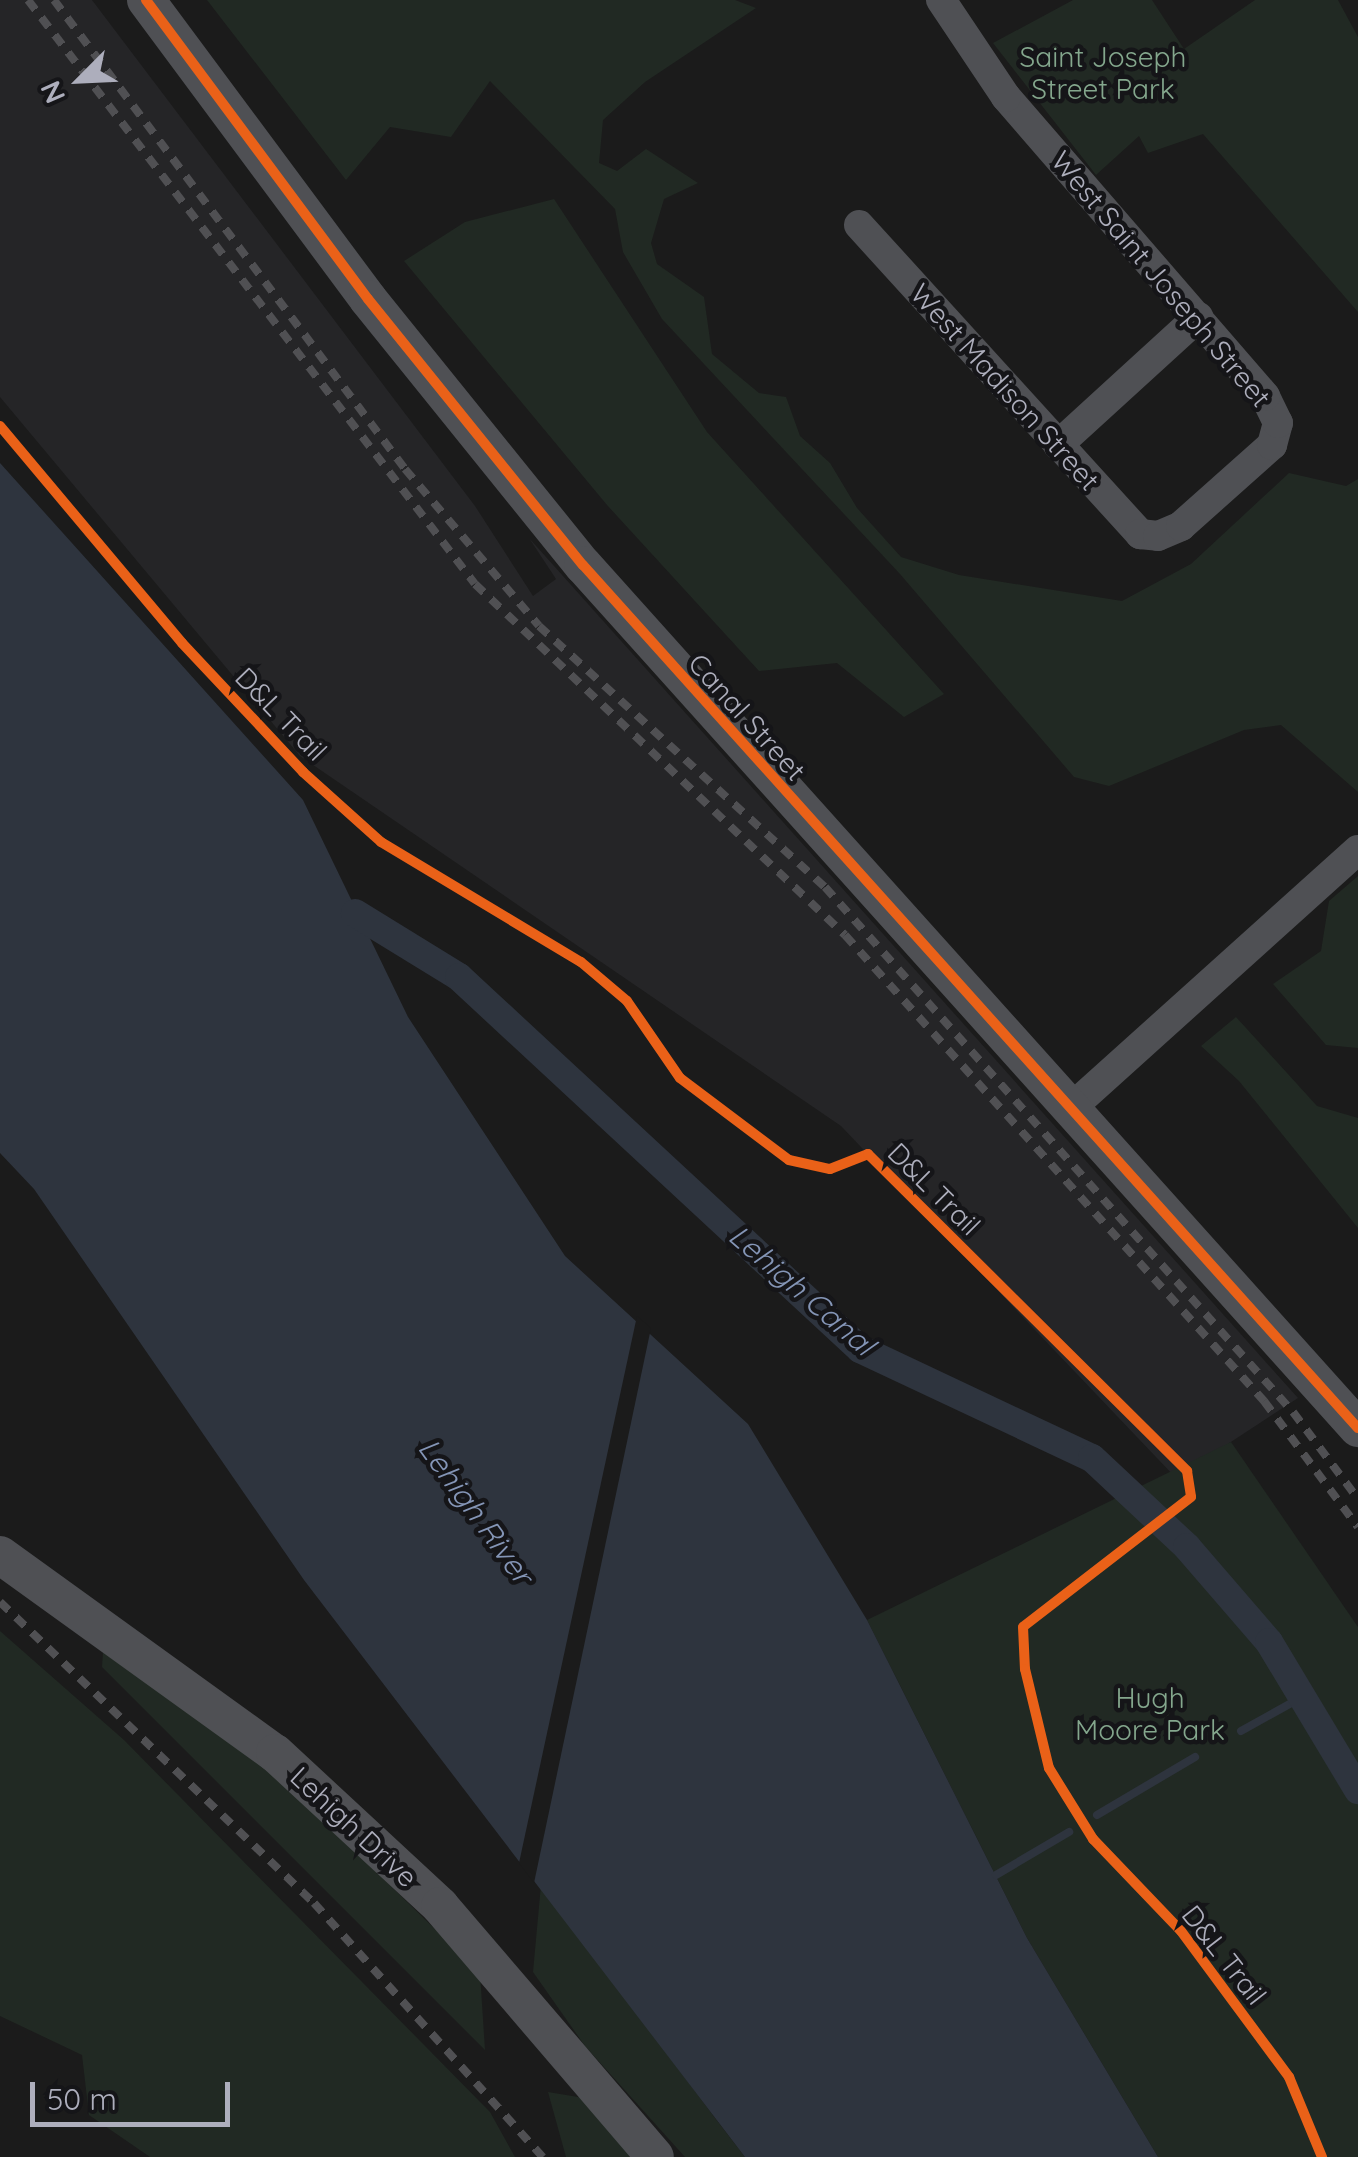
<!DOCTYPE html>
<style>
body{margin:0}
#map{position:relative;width:1358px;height:2157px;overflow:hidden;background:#1b1b1b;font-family:Quicksand,sans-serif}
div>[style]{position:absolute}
.built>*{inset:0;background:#252527}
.green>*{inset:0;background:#212923}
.water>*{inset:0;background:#2e343e}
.pier>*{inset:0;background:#1b1b1b}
.stream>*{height:8px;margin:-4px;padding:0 4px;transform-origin:4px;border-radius:4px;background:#2e343e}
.canal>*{height:28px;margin:-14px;padding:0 14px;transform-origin:14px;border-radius:14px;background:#2e343e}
.minor>*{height:30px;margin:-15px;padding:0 15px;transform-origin:15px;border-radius:15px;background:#4f5054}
.tertiary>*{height:38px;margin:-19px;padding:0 19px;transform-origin:19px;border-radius:19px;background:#4f5054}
.rail>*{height:8px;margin-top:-4px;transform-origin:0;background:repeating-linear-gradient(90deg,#505053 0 12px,transparent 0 22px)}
.cycleway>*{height:10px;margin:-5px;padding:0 5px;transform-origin:5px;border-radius:5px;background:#ea6118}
span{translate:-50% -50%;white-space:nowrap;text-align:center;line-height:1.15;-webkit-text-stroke:9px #151518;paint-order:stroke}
.park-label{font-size:28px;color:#84a78d}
.street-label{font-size:28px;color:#adaebc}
.water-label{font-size:30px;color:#8495b6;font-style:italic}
.north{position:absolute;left:30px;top:30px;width:100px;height:100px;-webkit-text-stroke:8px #151518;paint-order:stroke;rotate:246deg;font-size:28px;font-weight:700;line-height:40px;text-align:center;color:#adaebc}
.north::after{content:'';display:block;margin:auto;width:35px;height:45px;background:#adaebc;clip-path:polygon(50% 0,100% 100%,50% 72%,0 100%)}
.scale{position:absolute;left:30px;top:2082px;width:200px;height:45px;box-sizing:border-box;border:5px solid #adaebc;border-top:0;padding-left:12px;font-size:30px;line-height:35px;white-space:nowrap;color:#adaebc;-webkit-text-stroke:8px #151518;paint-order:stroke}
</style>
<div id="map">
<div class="built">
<div style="clip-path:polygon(0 0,92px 0,475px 506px,533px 596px,556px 579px,529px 538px,1298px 1398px,1176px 1478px,841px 1126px,300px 756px,0 397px)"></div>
</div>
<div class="green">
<div style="clip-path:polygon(207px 0,735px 0,756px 8px,645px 82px,603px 120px,599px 163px,617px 171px,646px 149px,698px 183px,664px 199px,651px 243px,657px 264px,704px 297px,712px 354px,759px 393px,786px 397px,800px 436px,830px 463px,857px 508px,901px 557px,959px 575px,1122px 601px,1191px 564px,1289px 473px,1346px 486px,1358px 479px,1358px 792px,1281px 725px,1244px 730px,1109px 786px,1074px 777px,900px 574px,662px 319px,623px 252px,615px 209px,490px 81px,451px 137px,390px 127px,346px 180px)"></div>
<div style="clip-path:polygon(1073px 0,1152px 0,1184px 49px,1255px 0,1338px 0,1358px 37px,1358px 312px,1203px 134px,1148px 153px,1139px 136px,1096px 175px,993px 43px)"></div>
<div style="clip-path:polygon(554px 199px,707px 432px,944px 694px,904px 717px,837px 663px,759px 671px,607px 505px,404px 261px,465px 222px)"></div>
<div style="clip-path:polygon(1358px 876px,1358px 1048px,1326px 1045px,1273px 984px,1321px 951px,1329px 901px)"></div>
<div style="clip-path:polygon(1236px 1017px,1317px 1106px,1358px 1118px,1358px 1228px,1239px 1081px,1201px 1046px)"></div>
<div style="clip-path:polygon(1231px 1442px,1358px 1627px,1358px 2157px,1158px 2157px,1027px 1938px,867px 1620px)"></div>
<div style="clip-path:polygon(0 1631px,124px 1740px,490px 2112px,515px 2157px,150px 2157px,89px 2115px,82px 2055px,0 2016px)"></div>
<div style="clip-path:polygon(103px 1652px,276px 1774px,480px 1973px,485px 2050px,102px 1667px)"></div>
<div style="clip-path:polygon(541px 1885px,718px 2122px,745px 2157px,685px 2157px,585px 2046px,533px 1972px)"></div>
<div style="clip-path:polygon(548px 2092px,590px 2099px,637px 2157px,566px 2157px)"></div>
</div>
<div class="water">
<div style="clip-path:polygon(0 463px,303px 800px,408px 1017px,565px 1256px,748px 1424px,867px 1620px,1027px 1938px,1158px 2157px,745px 2157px,304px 1580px,34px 1189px,0 1153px)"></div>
</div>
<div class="pier">
<div style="clip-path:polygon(637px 1316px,651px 1328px,534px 1883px,519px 1863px)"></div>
</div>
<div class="stream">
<div style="left:1241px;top:1731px;width:70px;rotate:-29.1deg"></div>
<div style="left:1097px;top:1815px;width:114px;rotate:-30.6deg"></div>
<div style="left:996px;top:1875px;width:85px;rotate:-30.5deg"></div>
</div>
<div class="canal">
<div style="left:355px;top:913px;width:122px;rotate:31.6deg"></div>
<div style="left:459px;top:977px;width:547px;rotate:42.85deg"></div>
<div style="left:860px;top:1349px;width:256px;rotate:25.2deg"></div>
<div style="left:1092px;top:1458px;width:130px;rotate:43.1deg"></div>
<div style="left:1187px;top:1547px;width:125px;rotate:49.2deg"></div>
<div style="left:1269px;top:1642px;width:173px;rotate:59deg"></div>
</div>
<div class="minor">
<div style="left:859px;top:225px;width:418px;rotate:47.7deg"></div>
<div style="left:1140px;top:534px;width:18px;rotate:6deg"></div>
<div style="left:1158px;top:536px;width:25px;rotate:-23deg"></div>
<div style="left:1181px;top:526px;width:122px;rotate:-41.7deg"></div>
<div style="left:1272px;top:445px;width:23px;rotate:-75deg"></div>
<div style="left:1278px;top:423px;width:30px;rotate:-116deg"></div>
<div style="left:1265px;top:396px;width:396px;rotate:-130.9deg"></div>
<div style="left:1006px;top:97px;width:117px;rotate:-123.8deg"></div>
<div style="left:1058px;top:445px;width:190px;rotate:-42.4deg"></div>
<div style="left:1070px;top:1109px;width:387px;rotate:-42deg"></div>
</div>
<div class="tertiary">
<div style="left:146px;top:0;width:372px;rotate:53.4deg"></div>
<div style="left:368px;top:299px;width:342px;rotate:51.1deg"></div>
<div style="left:583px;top:565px;width:1160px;rotate:48.08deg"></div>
<div style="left:0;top:1555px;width:339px;rotate:35.8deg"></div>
<div style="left:275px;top:1753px;width:225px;rotate:42.8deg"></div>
<div style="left:440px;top:1906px;width:330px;rotate:49.4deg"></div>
</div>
<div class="rail">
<div style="left:28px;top:0;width:735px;rotate:52.57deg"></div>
<div style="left:475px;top:584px;width:510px;rotate:43.49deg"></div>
<div style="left:845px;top:935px;width:627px;rotate:48.04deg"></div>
<div style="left:1264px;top:1401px;width:157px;rotate:53.3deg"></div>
<div style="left:54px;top:0;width:586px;rotate:53.19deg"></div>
<div style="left:405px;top:469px;width:206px;rotate:49.5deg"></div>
<div style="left:539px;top:626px;width:387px;rotate:42.4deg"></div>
<div style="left:825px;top:887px;width:703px;rotate:48.29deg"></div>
<div style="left:1293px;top:1412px;width:109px;rotate:53.2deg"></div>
<div style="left:0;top:1602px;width:435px;rotate:43.8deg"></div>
<div style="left:314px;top:1903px;width:342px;rotate:48deg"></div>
</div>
<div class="cycleway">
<div style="left:146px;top:0;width:372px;rotate:53.4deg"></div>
<div style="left:368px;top:299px;width:342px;rotate:51.1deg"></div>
<div style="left:583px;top:565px;width:1160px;rotate:48.08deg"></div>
<div style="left:0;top:426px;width:283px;rotate:50deg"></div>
<div style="left:182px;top:643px;width:177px;rotate:46.8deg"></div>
<div style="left:303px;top:772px;width:105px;rotate:41.9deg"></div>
<div style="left:381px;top:842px;width:233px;rotate:31deg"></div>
<div style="left:581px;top:962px;width:60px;rotate:40.3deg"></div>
<div style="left:627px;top:1001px;width:93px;rotate:55.5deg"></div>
<div style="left:680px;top:1078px;width:136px;rotate:37deg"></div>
<div style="left:789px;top:1160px;width:42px;rotate:12.4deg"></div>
<div style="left:830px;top:1169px;width:41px;rotate:-21.5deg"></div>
<div style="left:868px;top:1154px;width:450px;rotate:44.8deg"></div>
<div style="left:1187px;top:1471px;width:26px;rotate:81deg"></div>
<div style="left:1191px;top:1497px;width:212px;rotate:142.3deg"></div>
<div style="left:1023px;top:1627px;width:42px;rotate:87.3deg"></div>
<div style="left:1025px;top:1669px;width:102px;rotate:76.4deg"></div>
<div style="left:1049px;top:1768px;width:84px;rotate:58.2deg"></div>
<div style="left:1093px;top:1839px;width:127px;rotate:46.3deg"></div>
<div style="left:1181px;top:1931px;width:182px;rotate:53.5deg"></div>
<div style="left:1289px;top:2077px;width:87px;rotate:67.6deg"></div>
</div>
<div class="park-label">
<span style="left:1103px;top:73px">Saint Joseph<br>Street Park</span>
<span style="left:1150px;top:1714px">Hugh<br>Moore Park</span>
</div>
<div class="street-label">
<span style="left:1161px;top:279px;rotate:50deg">West Saint Joseph Street</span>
<span style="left:1005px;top:387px;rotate:48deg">West Madison Street</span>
<span style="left:281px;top:714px;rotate:46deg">D&amp;L Trail</span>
<span style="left:747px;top:717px;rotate:48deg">Canal Street</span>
<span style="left:934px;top:1189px;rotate:45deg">D&amp;L Trail</span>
<span style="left:354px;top:1827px;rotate:43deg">Lehigh Drive</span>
<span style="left:1224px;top:1955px;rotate:52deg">D&amp;L Trail</span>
</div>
<div class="water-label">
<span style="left:802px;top:1290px;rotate:41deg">Lehigh Canal</span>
<span style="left:476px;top:1511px;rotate:54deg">Lehigh River</span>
</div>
<div class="north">N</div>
<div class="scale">50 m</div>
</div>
